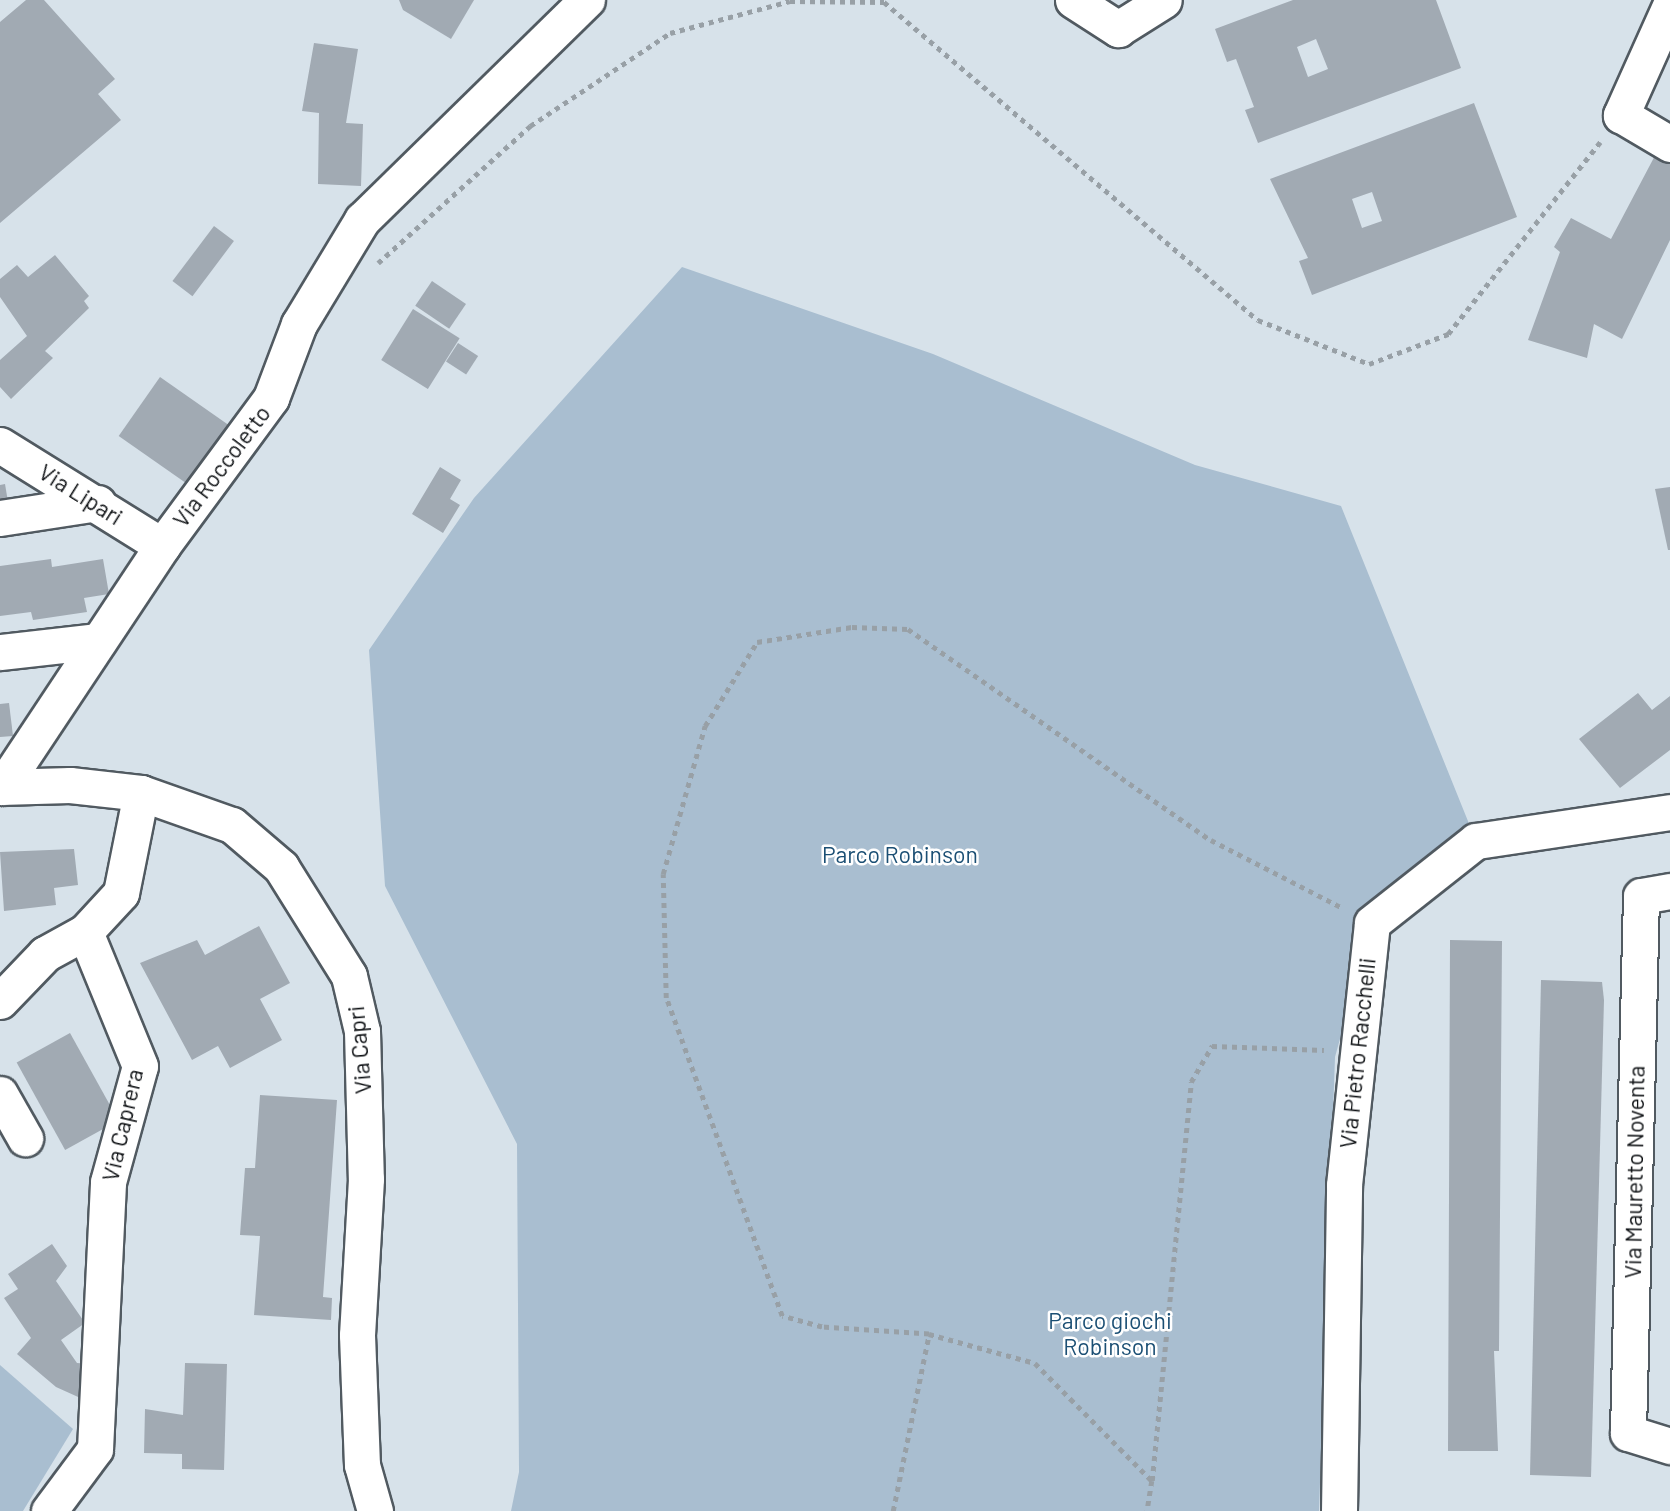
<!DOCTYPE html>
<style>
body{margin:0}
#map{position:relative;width:1670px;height:1511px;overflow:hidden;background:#d7e2ea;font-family:Barlow,sans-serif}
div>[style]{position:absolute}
.green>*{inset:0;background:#a9bed0}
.building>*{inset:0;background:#a1aab3;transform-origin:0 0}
.path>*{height:4.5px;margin-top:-2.25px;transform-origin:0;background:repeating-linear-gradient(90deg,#98a0a6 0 5px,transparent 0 10px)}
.roads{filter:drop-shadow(2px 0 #515a61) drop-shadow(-2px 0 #515a61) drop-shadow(0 2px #515a61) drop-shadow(0 -2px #515a61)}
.minor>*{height:35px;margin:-17.5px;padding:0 17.5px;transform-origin:17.5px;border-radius:17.5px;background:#fff}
span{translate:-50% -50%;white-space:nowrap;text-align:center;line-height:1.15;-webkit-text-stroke:5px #fff;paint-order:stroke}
.street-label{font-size:23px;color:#0e1114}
.park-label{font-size:23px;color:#1b4f74}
</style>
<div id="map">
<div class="green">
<div style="clip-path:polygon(682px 267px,933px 354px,1195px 465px,1341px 506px,1476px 841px,1372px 923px,1335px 1057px,1319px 1511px,511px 1511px,519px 1472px,517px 1144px,385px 886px,369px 650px,474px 498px)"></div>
<div style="clip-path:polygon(0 1365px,73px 1429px,23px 1511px,0 1511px)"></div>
</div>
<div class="building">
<div style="clip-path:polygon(26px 0,44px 0,115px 79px,98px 94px,121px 120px,0 223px,0 22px)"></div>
<div style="clip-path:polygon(399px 0,474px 0,451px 39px,403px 10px)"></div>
<div style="clip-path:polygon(evenodd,1293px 0,1436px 0,1461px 68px,1258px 143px,1245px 110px,1254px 107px,1236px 59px,1227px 62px,1215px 29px,1293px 0,1316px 39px,1328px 69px,1308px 77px,1297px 47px,1316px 39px)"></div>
<div style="clip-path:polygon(314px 43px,358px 49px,346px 123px,363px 124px,361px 186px,318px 184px,319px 113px,302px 111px)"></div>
<div style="clip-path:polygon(evenodd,1474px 103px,1517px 217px,1312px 295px,1299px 261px,1308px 258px,1270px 179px,1474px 103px,1372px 192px,1382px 221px,1362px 228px,1352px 199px,1372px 192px)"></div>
<div style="clip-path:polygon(1659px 148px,1670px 154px,1670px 240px,1622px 339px,1594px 324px,1587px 358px,1528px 340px,1560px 252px,1554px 247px,1571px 218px,1611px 239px)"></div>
<div style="left:214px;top:226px;width:25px;height:69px;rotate:37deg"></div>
<div style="clip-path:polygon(55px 255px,89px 296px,84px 301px,89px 308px,45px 351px,53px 358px,11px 399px,0 387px,0 360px,27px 336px,0 297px,0 279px,17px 265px,28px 277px)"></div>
<div style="left:432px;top:281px;width:41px;height:30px;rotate:34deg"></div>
<div style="left:413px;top:309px;width:55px;height:60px;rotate:32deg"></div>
<div style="left:458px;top:343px;width:24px;height:22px;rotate:33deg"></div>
<div style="left:160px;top:377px;width:89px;height:72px;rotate:35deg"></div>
<div style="clip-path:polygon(440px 467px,461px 480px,450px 499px,460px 505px,443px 533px,412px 514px)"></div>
<div style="clip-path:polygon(5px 484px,9px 508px,0 509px,0 485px)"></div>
<div style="clip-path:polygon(1670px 487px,1670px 550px,1668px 550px,1655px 489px)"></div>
<div style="clip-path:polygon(51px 559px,52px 567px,103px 559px,109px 594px,84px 598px,87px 612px,33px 620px,31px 612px,0 616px,0 566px)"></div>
<div style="clip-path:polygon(1638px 693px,1652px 710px,1670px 696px,1670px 750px,1620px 788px,1579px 739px)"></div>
<div style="clip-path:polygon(9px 703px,13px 736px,0 737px,0 704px)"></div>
<div style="clip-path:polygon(74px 849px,78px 885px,54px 888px,56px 905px,4px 911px,0 852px)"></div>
<div style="clip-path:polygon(259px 926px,290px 983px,260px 999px,282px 1040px,230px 1068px,218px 1046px,192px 1060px,140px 963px,197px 940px,205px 955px)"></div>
<div style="clip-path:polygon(1450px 940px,1502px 941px,1499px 1351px,1494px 1351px,1498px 1451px,1448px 1451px)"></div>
<div style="clip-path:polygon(1541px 980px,1602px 982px,1604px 1000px,1591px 1477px,1530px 1475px)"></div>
<div style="left:70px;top:1033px;width:100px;height:61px;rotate:61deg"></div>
<div style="clip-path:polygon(260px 1095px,337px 1100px,323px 1297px,332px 1298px,331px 1320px,254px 1315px,260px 1236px,240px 1235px,245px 1168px,255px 1168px)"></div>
<div style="clip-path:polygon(52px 1244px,67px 1266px,56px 1281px,85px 1323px,61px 1340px,77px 1363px,91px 1364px,87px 1401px,56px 1387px,17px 1354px,31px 1338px,4px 1298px,18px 1289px,8px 1274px)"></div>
<div style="clip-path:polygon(185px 1363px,227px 1364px,224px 1470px,182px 1469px,182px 1454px,144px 1453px,145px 1409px,183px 1415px)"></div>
</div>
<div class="path">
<div style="left:378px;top:263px;width:205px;rotate:-42deg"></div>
<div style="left:530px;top:126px;width:168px;rotate:-33.6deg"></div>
<div style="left:670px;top:33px;width:124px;rotate:-14.9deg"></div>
<div style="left:790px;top:1px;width:94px;rotate:0.6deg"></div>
<div style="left:884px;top:2px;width:491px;rotate:40.4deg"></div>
<div style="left:1258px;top:320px;width:119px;rotate:21.6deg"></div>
<div style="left:1369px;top:364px;width:85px;rotate:-20.8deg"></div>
<div style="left:1448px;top:334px;width:245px;rotate:-51.6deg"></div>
<div style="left:929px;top:1334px;width:110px;rotate:15.3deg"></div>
<div style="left:1035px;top:1363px;width:166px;rotate:45.2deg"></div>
<div style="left:1152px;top:1481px;width:30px;rotate:99deg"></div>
<div style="left:1152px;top:1481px;width:401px;rotate:-84.4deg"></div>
<div style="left:1191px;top:1082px;width:42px;rotate:-59.7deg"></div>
<div style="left:1212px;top:1046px;width:112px;rotate:2deg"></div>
<div style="left:893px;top:1511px;width:181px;rotate:-78.5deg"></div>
<div style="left:929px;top:1334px;width:107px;rotate:-176.3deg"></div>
<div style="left:822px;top:1327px;width:41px;rotate:-164.6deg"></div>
<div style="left:782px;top:1316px;width:338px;rotate:-110deg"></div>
<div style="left:666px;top:998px;width:124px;rotate:-91.4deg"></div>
<div style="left:663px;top:874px;width:154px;rotate:-74.2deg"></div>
<div style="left:705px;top:726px;width:99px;rotate:-58.2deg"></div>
<div style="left:757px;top:642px;width:96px;rotate:-9deg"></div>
<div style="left:852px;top:627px;width:56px;rotate:2deg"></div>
<div style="left:908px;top:629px;width:369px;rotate:34.9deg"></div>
<div style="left:1211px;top:840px;width:148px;rotate:27.3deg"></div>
</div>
<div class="roads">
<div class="minor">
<div style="left:1073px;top:0;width:54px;rotate:32.8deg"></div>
<div style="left:1118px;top:29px;width:54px;rotate:-32.2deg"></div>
<div style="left:1670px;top:6px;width:120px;rotate:114.2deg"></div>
<div style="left:1621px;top:115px;width:57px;rotate:30.6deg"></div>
<div style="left:0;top:445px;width:191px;rotate:31.9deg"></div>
<div style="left:0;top:518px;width:99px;rotate:-8.7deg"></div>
<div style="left:0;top:652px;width:99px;rotate:-6.4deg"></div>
<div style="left:0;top:787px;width:70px;rotate:-1.6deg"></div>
<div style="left:70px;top:785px;width:71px;rotate:6.4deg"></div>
<div style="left:141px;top:793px;width:96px;rotate:19.4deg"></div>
<div style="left:232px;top:825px;width:65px;rotate:40.6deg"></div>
<div style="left:281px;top:867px;width:128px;rotate:58deg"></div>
<div style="left:349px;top:976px;width:57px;rotate:76.7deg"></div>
<div style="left:362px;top:1031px;width:148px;rotate:88.5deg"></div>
<div style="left:366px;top:1179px;width:156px;rotate:93.3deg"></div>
<div style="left:357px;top:1335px;width:130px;rotate:87.8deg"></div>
<div style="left:362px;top:1465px;width:48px;rotate:74.2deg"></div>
<div style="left:2px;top:787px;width:289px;rotate:-56.4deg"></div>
<div style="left:162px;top:546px;width:184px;rotate:-53.6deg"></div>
<div style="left:271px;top:398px;width:79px;rotate:-69.3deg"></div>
<div style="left:299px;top:324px;width:122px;rotate:-58.8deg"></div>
<div style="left:362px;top:220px;width:315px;rotate:-44.4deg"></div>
<div style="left:1670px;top:891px;width:29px;rotate:170deg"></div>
<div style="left:1641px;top:896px;width:537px;rotate:91.39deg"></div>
<div style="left:1628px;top:1433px;width:44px;rotate:17.2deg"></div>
<div style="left:0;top:1001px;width:65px;rotate:-46.2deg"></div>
<div style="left:45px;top:954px;width:46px;rotate:-28.8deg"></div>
<div style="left:0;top:1094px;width:51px;rotate:60.4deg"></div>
<div style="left:49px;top:1511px;width:77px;rotate:-53.4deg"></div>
<div style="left:95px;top:1449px;width:267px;rotate:-87.2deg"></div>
<div style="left:108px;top:1182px;width:120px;rotate:-74.6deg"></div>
<div style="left:140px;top:1066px;width:145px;rotate:-112.3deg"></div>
<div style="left:85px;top:932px;width:53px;rotate:-47.3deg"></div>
<div style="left:121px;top:893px;width:102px;rotate:-78.7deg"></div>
<div style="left:1339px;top:1511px;width:326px;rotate:-89.1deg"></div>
<div style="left:1344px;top:1185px;width:263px;rotate:-83.9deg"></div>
<div style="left:1372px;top:923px;width:132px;rotate:-38.3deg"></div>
<div style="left:1476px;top:841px;width:196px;rotate:-8.5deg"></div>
</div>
</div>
<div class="street-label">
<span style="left:221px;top:466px;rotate:-53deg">Via Roccoletto</span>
<span style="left:81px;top:494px;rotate:32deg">Via Lipari</span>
<span style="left:359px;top:1050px;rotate:-95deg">Via Capri</span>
<span style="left:1357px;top:1053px;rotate:-84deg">Via Pietro Racchelli</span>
<span style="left:122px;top:1125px;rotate:-77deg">Via Caprera</span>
<span style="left:1634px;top:1172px;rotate:-89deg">Via Mauretto Noventa</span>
</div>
<div class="park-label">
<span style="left:900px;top:854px">Parco Robinson</span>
<span style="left:1110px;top:1333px">Parco giochi<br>Robinson</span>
</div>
</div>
